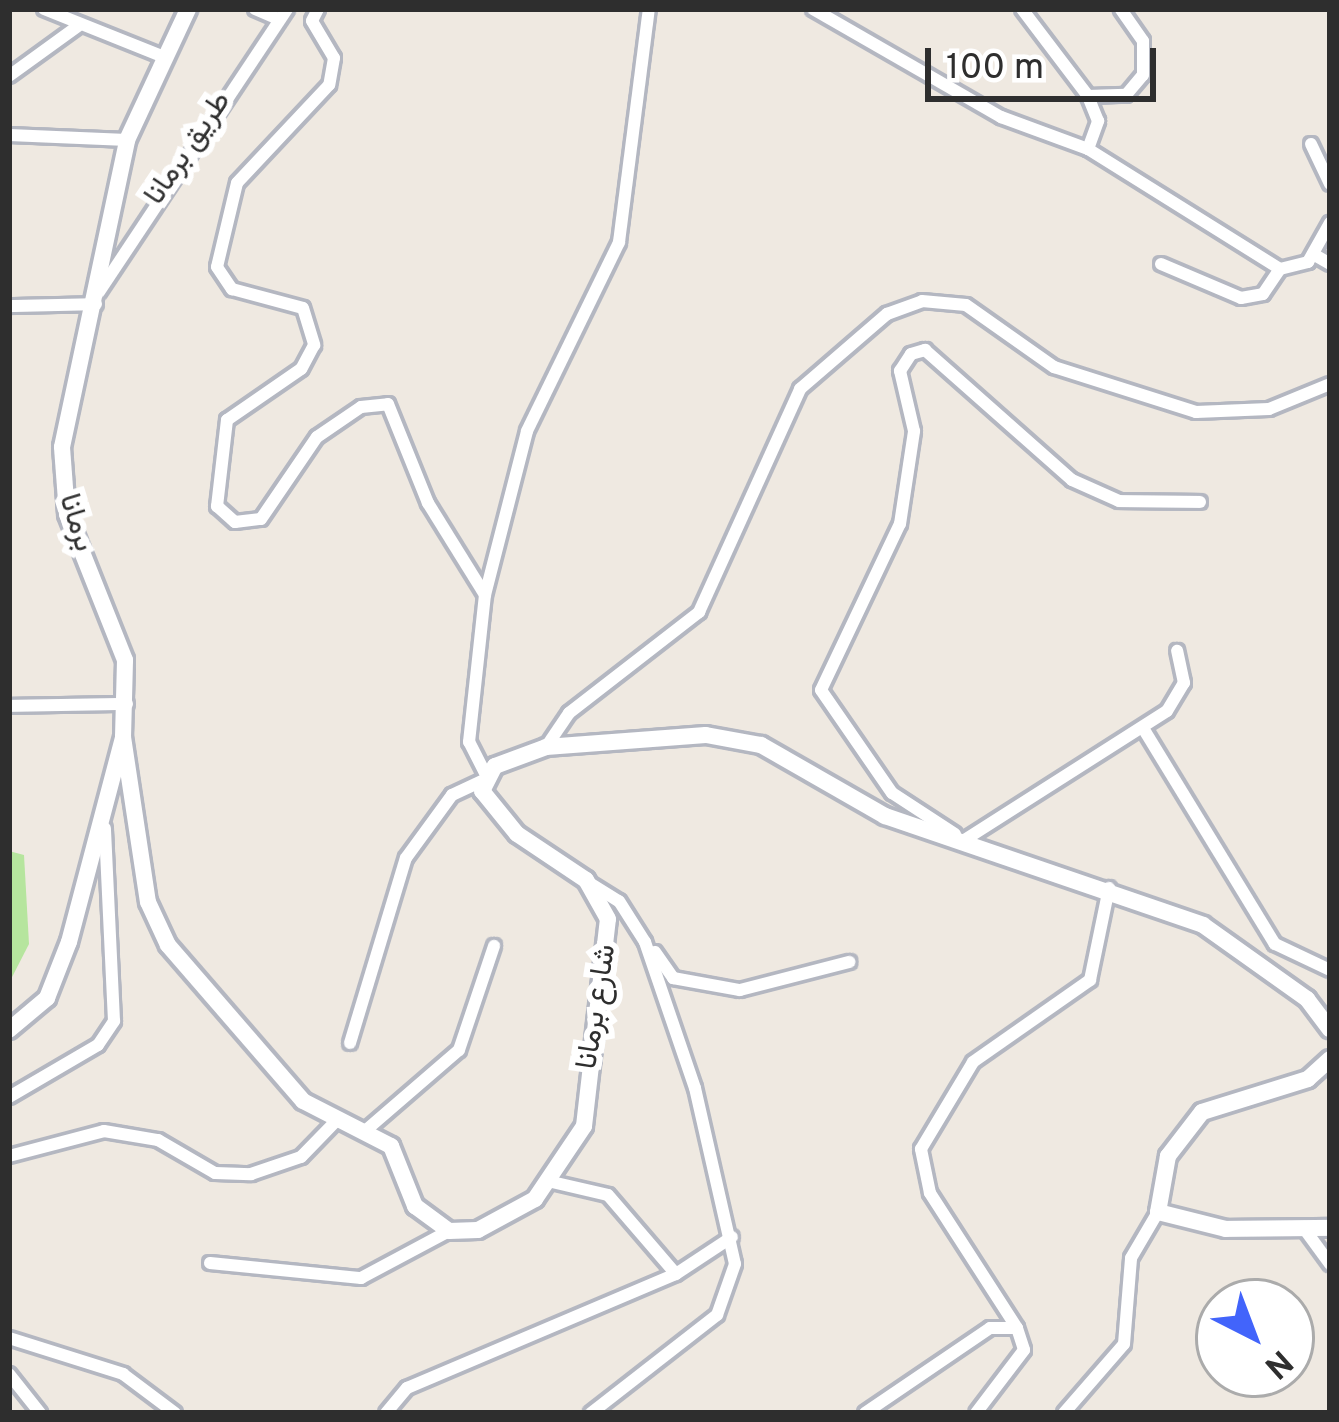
<!DOCTYPE html>
<meta charset="utf-8">
<style>
body{margin:0}
#map{position:relative;width:1339px;height:1422px;overflow:hidden;background:#efe9e1;font-family:Overpass,Vazirmatn,sans-serif}
div>[style]{position:absolute}
.green>*{inset:0;background:#b6e59e}
.roads{filter:drop-shadow(3px 0 #b4b7c1) drop-shadow(-3px 0 #b4b7c1) drop-shadow(0 3px #b4b7c1) drop-shadow(0 -3px #b4b7c1)}
.street>*{height:12px;margin:-6px;padding:0 6px;transform-origin:6px;border-radius:6px;background:#fff}
.secondary>*{height:16px;margin:-8px;padding:0 8px;transform-origin:8px;border-radius:8px;background:#fff}
span{translate:-50% -50%;white-space:nowrap;text-align:center;line-height:1.15;-webkit-text-stroke:12px #fff;paint-order:stroke}
.street-label{font-size:30px;color:#2e2e2e}
.frame{position:absolute;inset:0;border:12px solid #2e2e2e;pointer-events:none}
.north{position:absolute;left:1195px;top:1278px;width:120px;height:120px;box-sizing:border-box;background:#fff;border:3px solid #ababab;border-radius:50%;rotate:138deg;font-size:33px;font-weight:700;line-height:48px;text-align:center;color:#2e2e2e}
.north::after{content:'';display:block;margin:auto;width:42px;height:54px;background:#4264fb;clip-path:polygon(50% 0,100% 100%,50% 72%,0 100%)}
.scale{position:absolute;left:925px;top:48px;width:231px;height:54px;box-sizing:border-box;border:6px solid #2e2e2e;border-top:0;padding-left:15px;font-size:36px;line-height:42px;white-space:nowrap;color:#2e2e2e;-webkit-text-stroke:9px #fff;paint-order:stroke}
</style>
<div id="map">
<div class="green">
<div style="clip-path:polygon(9px 851px,24px 855px,29px 944px,9px 983px)"></div>
</div>
<div class="roads">
<div class="street">
<div style="left:44px;top:9px;width:129px;rotate:21.8deg"></div>
<div style="left:255px;top:9px;width:26px;rotate:23deg"></div>
<div style="left:318px;top:9px;width:13px;rotate:117deg"></div>
<div style="left:312px;top:21px;width:43px;rotate:59.3deg"></div>
<div style="left:334px;top:58px;width:27px;rotate:100deg"></div>
<div style="left:329px;top:85px;width:134px;rotate:133.2deg"></div>
<div style="left:237px;top:183px;width:86px;rotate:103.4deg"></div>
<div style="left:217px;top:267px;width:27px;rotate:56deg"></div>
<div style="left:232px;top:289px;width:73px;rotate:15deg"></div>
<div style="left:303px;top:308px;width:39px;rotate:73deg"></div>
<div style="left:314px;top:345px;width:27px;rotate:118deg"></div>
<div style="left:301px;top:369px;width:90px;rotate:145.4deg"></div>
<div style="left:227px;top:420px;width:87px;rotate:96.6deg"></div>
<div style="left:217px;top:506px;width:24px;rotate:42deg"></div>
<div style="left:235px;top:522px;width:26px;rotate:-7deg"></div>
<div style="left:261px;top:519px;width:99px;rotate:-55.7deg"></div>
<div style="left:317px;top:437px;width:53px;rotate:-34.3deg"></div>
<div style="left:361px;top:407px;width:27px;rotate:-6deg"></div>
<div style="left:388px;top:404px;width:107px;rotate:68deg"></div>
<div style="left:428px;top:503px;width:108px;rotate:58.2deg"></div>
<div style="left:813px;top:9px;width:217px;rotate:29.9deg"></div>
<div style="left:1001px;top:117px;width:93px;rotate:20.2deg"></div>
<div style="left:1088px;top:149px;width:30px;rotate:-70deg"></div>
<div style="left:1098px;top:121px;width:27px;rotate:-112deg"></div>
<div style="left:1088px;top:96px;width:109px;rotate:-127.2deg"></div>
<div style="left:9px;top:76px;width:85px;rotate:-35.9deg"></div>
<div style="left:1088px;top:96px;width:38px;rotate:-2deg"></div>
<div style="left:1126px;top:95px;width:26px;rotate:-50deg"></div>
<div style="left:1143px;top:75px;width:34px;rotate:-90deg"></div>
<div style="left:1143px;top:41px;width:39px;rotate:-125deg"></div>
<div style="left:9px;top:135px;width:118px;rotate:2.4deg"></div>
<div style="left:1311px;top:144px;width:44px;rotate:64.6deg"></div>
<div style="left:1088px;top:149px;width:226px;rotate:32deg"></div>
<div style="left:1280px;top:269px;width:29px;rotate:-14deg"></div>
<div style="left:1308px;top:262px;width:45px;rotate:-60.6deg"></div>
<div style="left:1313px;top:254px;width:20px;rotate:30deg"></div>
<div style="left:1161px;top:264px;width:87px;rotate:23deg"></div>
<div style="left:1241px;top:298px;width:22px;rotate:-10deg"></div>
<div style="left:1263px;top:294px;width:30px;rotate:-56deg"></div>
<div style="left:99px;top:292px;width:340px;rotate:-56.4deg"></div>
<div style="left:9px;top:306px;width:87px;rotate:-1.3deg"></div>
<div style="left:9px;top:706px;width:118px;rotate:-1deg"></div>
<div style="left:1143px;top:728px;width:253px;rotate:58.6deg"></div>
<div style="left:1275px;top:944px;width:61px;rotate:25.3deg"></div>
<div style="left:546px;top:747px;width:41px;rotate:-55.9deg"></div>
<div style="left:569px;top:713px;width:165px;rotate:-37.8deg"></div>
<div style="left:699px;top:612px;width:245px;rotate:-65.6deg"></div>
<div style="left:800px;top:389px;width:115px;rotate:-40.8deg"></div>
<div style="left:887px;top:314px;width:37px;rotate:-20deg"></div>
<div style="left:922px;top:301px;width:44px;rotate:5.2deg"></div>
<div style="left:966px;top:305px;width:108px;rotate:35.2deg"></div>
<div style="left:1054px;top:367px;width:149px;rotate:17.6deg"></div>
<div style="left:1196px;top:412px;width:73px;rotate:-2.4deg"></div>
<div style="left:1269px;top:409px;width:66px;rotate:-22.3deg"></div>
<div style="left:485px;top:773px;width:35px;rotate:-117deg"></div>
<div style="left:469px;top:742px;width:148px;rotate:-83.8deg"></div>
<div style="left:485px;top:595px;width:169px;rotate:-75.6deg"></div>
<div style="left:527px;top:431px;width:210px;rotate:-64deg"></div>
<div style="left:619px;top:242px;width:235px;rotate:-82.7deg"></div>
<div style="left:955px;top:834px;width:75px;rotate:-146.9deg"></div>
<div style="left:892px;top:793px;width:125px;rotate:-124.6deg"></div>
<div style="left:821px;top:690px;width:184px;rotate:-64.6deg"></div>
<div style="left:900px;top:524px;width:94px;rotate:-81.4deg"></div>
<div style="left:914px;top:431px;width:62px;rotate:-103.1deg"></div>
<div style="left:900px;top:371px;width:20px;rotate:-57deg"></div>
<div style="left:911px;top:354px;width:15px;rotate:-16deg"></div>
<div style="left:925px;top:350px;width:196px;rotate:41.5deg"></div>
<div style="left:1072px;top:480px;width:51px;rotate:24.1deg"></div>
<div style="left:1119px;top:501px;width:81px;rotate:0.7deg"></div>
<div style="left:966px;top:839px;width:238px;rotate:-32.5deg"></div>
<div style="left:1167px;top:711px;width:33px;rotate:-59deg"></div>
<div style="left:1184px;top:683px;width:33px;rotate:-102deg"></div>
<div style="left:588px;top:882px;width:36px;rotate:32deg"></div>
<div style="left:619px;top:901px;width:49px;rotate:57.6deg"></div>
<div style="left:645px;top:942px;width:154px;rotate:71.1deg"></div>
<div style="left:695px;top:1088px;width:180px;rotate:77.2deg"></div>
<div style="left:735px;top:1264px;width:54px;rotate:109.4deg"></div>
<div style="left:717px;top:1315px;width:160px;rotate:142.1deg"></div>
<div style="left:655px;top:952px;width:32px;rotate:55deg"></div>
<div style="left:673px;top:978px;width:68px;rotate:10.2deg"></div>
<div style="left:740px;top:990px;width:113px;rotate:-14.4deg"></div>
<div style="left:350px;top:1043px;width:193px;rotate:-73.2deg"></div>
<div style="left:406px;top:858px;width:78px;rotate:-53.9deg"></div>
<div style="left:452px;top:795px;width:33px;rotate:-25deg"></div>
<div style="left:9px;top:1097px;width:103px;rotate:-30.3deg"></div>
<div style="left:98px;top:1045px;width:29px;rotate:-56deg"></div>
<div style="left:114px;top:1021px;width:193px;rotate:-92.7deg"></div>
<div style="left:365px;top:1131px;width:124px;rotate:-40.8deg"></div>
<div style="left:459px;top:1050px;width:110px;rotate:-71.4deg"></div>
<div style="left:9px;top:1156px;width:98px;rotate:-14.7deg"></div>
<div style="left:104px;top:1131px;width:55px;rotate:9.5deg"></div>
<div style="left:158px;top:1140px;width:66px;rotate:30.1deg"></div>
<div style="left:215px;top:1173px;width:36px;rotate:2deg"></div>
<div style="left:251px;top:1174px;width:53px;rotate:-18.8deg"></div>
<div style="left:301px;top:1157px;width:49px;rotate:-45.8deg"></div>
<div style="left:552px;top:1182px;width:57px;rotate:13.1deg"></div>
<div style="left:608px;top:1195px;width:104px;rotate:49.3deg"></div>
<div style="left:1303px;top:1227px;width:46px;rotate:53.9deg"></div>
<div style="left:210px;top:1263px;width:152px;rotate:5.7deg"></div>
<div style="left:361px;top:1278px;width:100px;rotate:-28.1deg"></div>
<div style="left:1017px;top:1328px;width:161px;rotate:-122.8deg"></div>
<div style="left:930px;top:1193px;width:45px;rotate:-101.6deg"></div>
<div style="left:921px;top:1149px;width:101px;rotate:-59.1deg"></div>
<div style="left:973px;top:1062px;width:143px;rotate:-35deg"></div>
<div style="left:1090px;top:980px;width:94px;rotate:-78.3deg"></div>
<div style="left:9px;top:1338px;width:120px;rotate:17.5deg"></div>
<div style="left:123px;top:1374px;width:65px;rotate:36.9deg"></div>
<div style="left:9px;top:1374px;width:50px;rotate:51.5deg"></div>
<div style="left:386px;top:1413px;width:33px;rotate:-50deg"></div>
<div style="left:407px;top:1388px;width:292px;rotate:-23deg"></div>
<div style="left:676px;top:1274px;width:67px;rotate:-33.5deg"></div>
<div style="left:865px;top:1413px;width:151px;rotate:-34.2deg"></div>
<div style="left:990px;top:1328px;width:27px"></div>
<div style="left:1017px;top:1328px;width:23px;rotate:72deg"></div>
<div style="left:1024px;top:1350px;width:79px;rotate:127.3deg"></div>
<div style="left:1064px;top:1413px;width:91px;rotate:-49deg"></div>
<div style="left:1124px;top:1344px;width:86px;rotate:-85.3deg"></div>
<div style="left:1131px;top:1258px;width:53px;rotate:-59.6deg"></div>
</div>
<div class="secondary">
<div style="left:123px;top:737px;width:167px;rotate:81.4deg"></div>
<div style="left:148px;top:902px;width:47px;rotate:65.1deg"></div>
<div style="left:168px;top:945px;width:206px;rotate:49.1deg"></div>
<div style="left:303px;top:1101px;width:99px;rotate:27.1deg"></div>
<div style="left:391px;top:1146px;width:65px;rotate:68.2deg"></div>
<div style="left:415px;top:1206px;width:42px;rotate:36.3deg"></div>
<div style="left:449px;top:1231px;width:29px;rotate:-2deg"></div>
<div style="left:478px;top:1230px;width:65px;rotate:-28.5deg"></div>
<div style="left:535px;top:1199px;width:88px;rotate:-56.1deg"></div>
<div style="left:584px;top:1126px;width:208px;rotate:-83.4deg"></div>
<div style="left:608px;top:919px;width:45px;rotate:-119.4deg"></div>
<div style="left:586px;top:880px;width:83px;rotate:-146.3deg"></div>
<div style="left:517px;top:834px;width:55px;rotate:-129.1deg"></div>
<div style="left:482px;top:791px;width:28px;rotate:-63deg"></div>
<div style="left:495px;top:766px;width:54px;rotate:-20.4deg"></div>
<div style="left:546px;top:747px;width:160px;rotate:-4.3deg"></div>
<div style="left:706px;top:735px;width:56px;rotate:10.3deg"></div>
<div style="left:761px;top:745px;width:143px;rotate:29.8deg"></div>
<div style="left:885px;top:816px;width:336px;rotate:18.9deg"></div>
<div style="left:1203px;top:925px;width:128px;rotate:35.4deg"></div>
<div style="left:1307px;top:999px;width:38px;rotate:53deg"></div>
<div style="left:9px;top:1030px;width:50px;rotate:-40.1deg"></div>
<div style="left:47px;top:998px;width:60px;rotate:-68.6deg"></div>
<div style="left:69px;top:942px;width:212px;rotate:-75.2deg"></div>
<div style="left:123px;top:737px;width:77px;rotate:-88.5deg"></div>
<div style="left:125px;top:660px;width:157px;rotate:-111.7deg"></div>
<div style="left:67px;top:514px;width:67px;rotate:-94.3deg"></div>
<div style="left:62px;top:447px;width:314px;rotate:-78deg"></div>
<div style="left:127px;top:140px;width:145px;rotate:-65deg"></div>
<div style="left:1330px;top:1059px;width:30px;rotate:138deg"></div>
<div style="left:1308px;top:1079px;width:111px;rotate:162.7deg"></div>
<div style="left:1202px;top:1112px;width:56px;rotate:127.7deg"></div>
<div style="left:1168px;top:1156px;width:57px;rotate:100.1deg"></div>
<div style="left:1158px;top:1212px;width:70px;rotate:14deg"></div>
<div style="left:1226px;top:1229px;width:104px;rotate:-0.6deg"></div>
</div>
</div>
<div class="street-label">
<span style="left:189px;top:149px;rotate:-56deg">طريق برمانا</span>
<span style="left:75px;top:523px;rotate:73deg">برمانا</span>
<span style="left:598px;top:1007px;rotate:-81deg">شارع برمانا</span>
</div>
<div class="frame"></div>
<div class="north">N</div>
<div class="scale">100 m</div>
</div>
